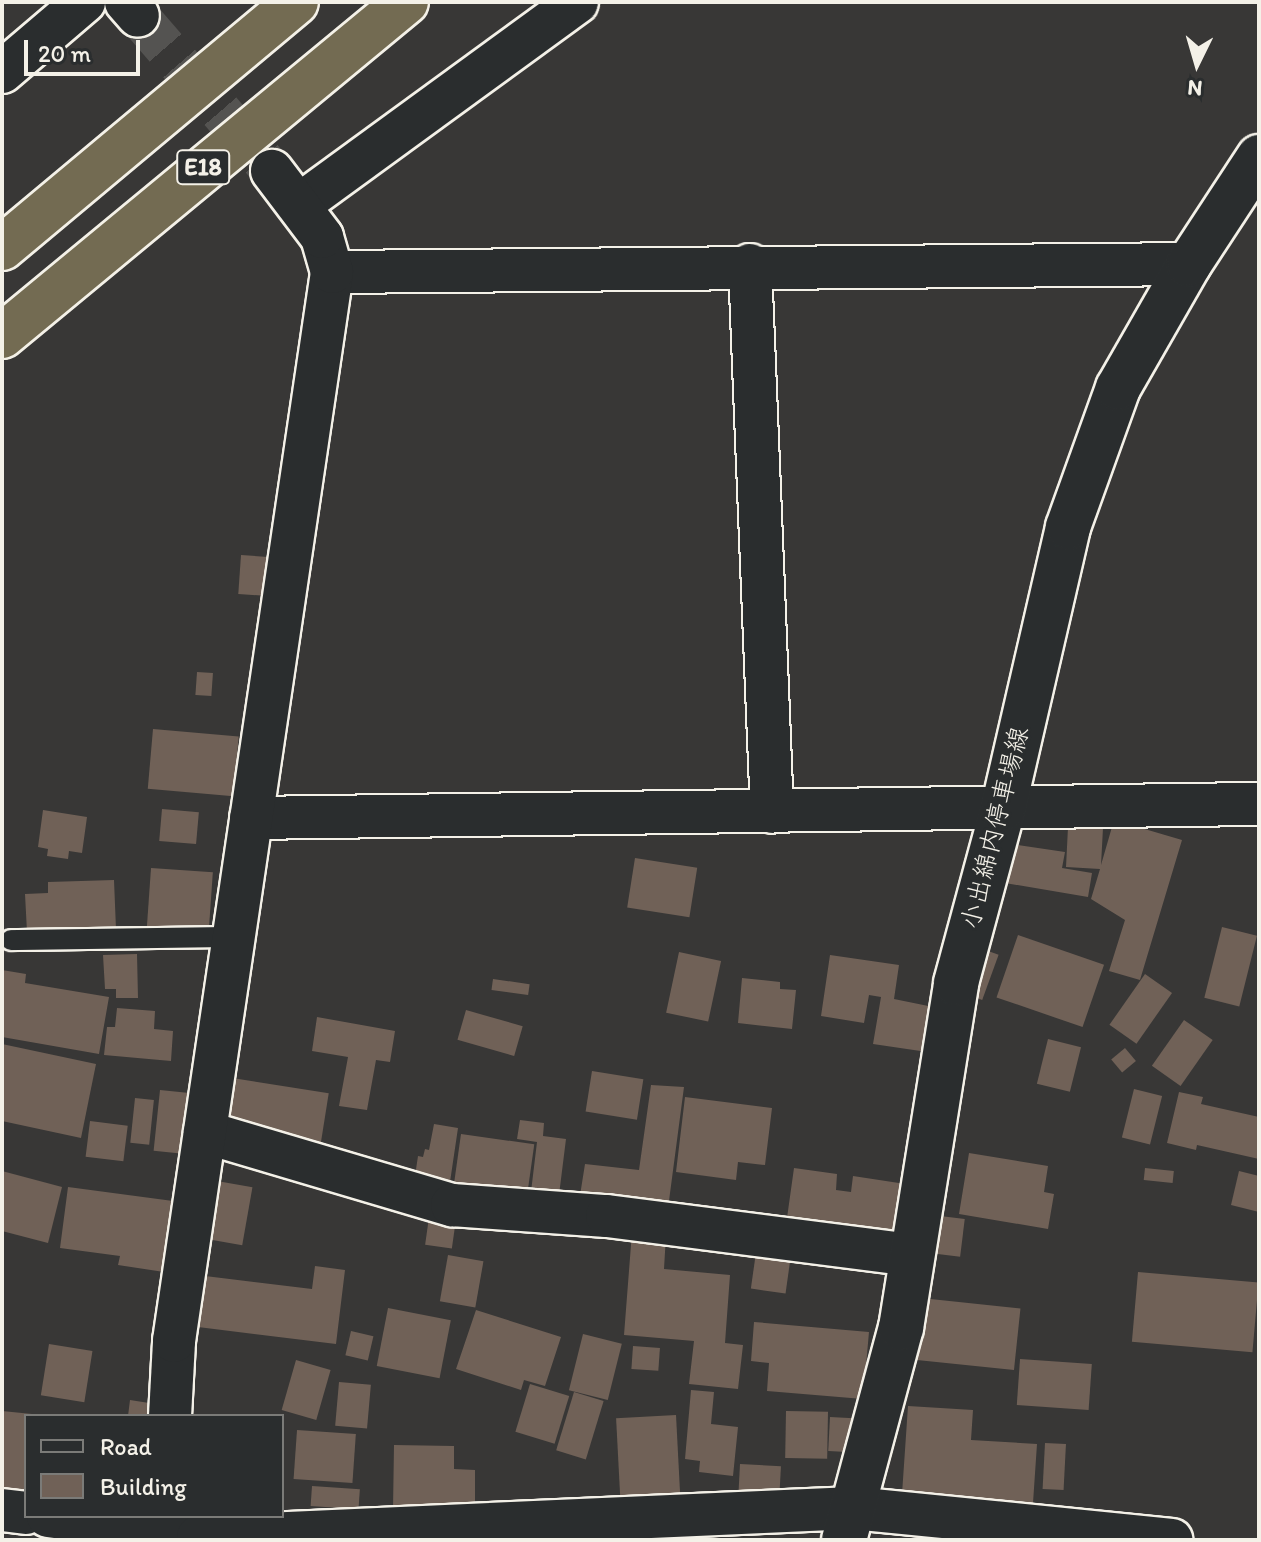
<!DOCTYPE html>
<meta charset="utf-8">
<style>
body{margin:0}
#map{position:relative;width:1261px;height:1542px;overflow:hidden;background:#383736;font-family:Itim,"Klee One",sans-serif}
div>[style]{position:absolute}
.building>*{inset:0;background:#706157;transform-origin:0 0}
.minor-tunnel>*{height:42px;margin-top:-21px;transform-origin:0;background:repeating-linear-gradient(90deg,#545351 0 42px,transparent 0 63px)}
.roads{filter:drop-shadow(2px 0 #f4f1e8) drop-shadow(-2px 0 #f4f1e8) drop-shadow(0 2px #f4f1e8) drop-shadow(0 -2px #f4f1e8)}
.service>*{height:20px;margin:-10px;padding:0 10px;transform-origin:10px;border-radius:10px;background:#2a2d2e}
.minor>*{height:42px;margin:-21px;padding:0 21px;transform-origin:21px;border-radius:21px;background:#2a2d2e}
.secondary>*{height:44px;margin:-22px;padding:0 22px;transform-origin:22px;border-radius:22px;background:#2a2d2e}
.motorway>*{height:44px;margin:-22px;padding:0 22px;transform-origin:22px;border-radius:22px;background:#736b52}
span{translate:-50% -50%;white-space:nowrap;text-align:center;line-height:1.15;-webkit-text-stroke:6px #2a2d2e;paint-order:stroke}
.shield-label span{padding:2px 6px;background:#2a2d2e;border:2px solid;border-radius:6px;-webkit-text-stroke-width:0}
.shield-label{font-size:24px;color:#f4f1e8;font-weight:700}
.street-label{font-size:26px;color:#f4f1e8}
.frame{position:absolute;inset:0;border:4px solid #f4f1e8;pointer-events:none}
.legend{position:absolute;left:24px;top:1414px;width:260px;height:104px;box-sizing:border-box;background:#2a2d2e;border:2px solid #7b7b78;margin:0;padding:10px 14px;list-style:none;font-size:24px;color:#f4f1e8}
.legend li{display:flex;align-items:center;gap:16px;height:40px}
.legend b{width:40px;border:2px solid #7b7b78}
.north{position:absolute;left:1157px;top:24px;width:80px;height:80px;-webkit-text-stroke:6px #2a2d2e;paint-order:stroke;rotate:185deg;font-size:22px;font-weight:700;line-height:32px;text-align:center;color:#f4f1e8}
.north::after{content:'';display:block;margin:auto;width:28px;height:36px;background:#f4f1e8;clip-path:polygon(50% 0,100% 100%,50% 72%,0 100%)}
.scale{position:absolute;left:24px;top:40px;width:116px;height:36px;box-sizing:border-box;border:4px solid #f4f1e8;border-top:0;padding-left:10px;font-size:24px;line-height:28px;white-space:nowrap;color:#f4f1e8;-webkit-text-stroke:6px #2a2d2e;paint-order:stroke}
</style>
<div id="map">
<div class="building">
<div style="left:241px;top:555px;width:27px;height:39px;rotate:4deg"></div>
<div style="left:197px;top:672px;width:16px;height:23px;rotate:4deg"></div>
<div style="left:153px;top:729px;width:86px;height:60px;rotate:5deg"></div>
<div style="left:162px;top:809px;width:37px;height:32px;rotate:5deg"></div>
<div style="clip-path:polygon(43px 810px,87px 817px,82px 853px,69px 851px,68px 859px,47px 856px,48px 849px,38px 847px)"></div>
<div style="clip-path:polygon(1114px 820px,1182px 840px,1140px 980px,1109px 971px,1125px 920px,1091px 899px,1100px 869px,1066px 867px,1068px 827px,1103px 828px,1101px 865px)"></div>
<div style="clip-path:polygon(1011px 844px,1065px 852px,1062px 868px,1092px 873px,1088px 897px,1005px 883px)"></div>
<div style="left:635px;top:858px;width:63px;height:50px;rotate:9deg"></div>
<div style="left:151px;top:868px;width:62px;height:60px;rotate:4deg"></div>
<div style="clip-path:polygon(114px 880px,116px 929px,27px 932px,25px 894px,48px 893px,48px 882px)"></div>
<div style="left:1222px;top:927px;width:36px;height:73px;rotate:14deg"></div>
<div style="left:1018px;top:935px;width:91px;height:66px;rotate:19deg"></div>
<div style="left:977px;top:947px;width:23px;height:48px;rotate:20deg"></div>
<div style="left:679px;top:952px;width:43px;height:62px;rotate:12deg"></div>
<div style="clip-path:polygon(137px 954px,138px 998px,116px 998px,116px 989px,105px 989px,103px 955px)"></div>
<div style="clip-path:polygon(830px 955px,899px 965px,894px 999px,943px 1009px,934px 1053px,873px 1044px,881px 997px,869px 995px,864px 1023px,821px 1016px)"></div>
<div style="clip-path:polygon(2px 970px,26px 974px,25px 983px,109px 997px,99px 1054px,2px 1037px)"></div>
<div style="left:1145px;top:974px;width:33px;height:62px;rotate:35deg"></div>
<div style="clip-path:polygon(742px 978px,780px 982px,780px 989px,796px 990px,792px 1029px,738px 1023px)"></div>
<div style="left:493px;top:979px;width:37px;height:11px;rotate:8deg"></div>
<div style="clip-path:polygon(117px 1008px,155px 1011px,154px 1029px,173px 1031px,171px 1061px,104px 1055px,107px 1027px,115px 1027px)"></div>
<div style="left:466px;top:1010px;width:59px;height:31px;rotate:16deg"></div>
<div style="clip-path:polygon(317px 1017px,395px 1031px,390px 1062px,376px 1060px,367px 1110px,339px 1106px,348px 1057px,312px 1051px)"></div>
<div style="left:1184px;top:1020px;width:35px;height:56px;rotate:35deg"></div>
<div style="left:1048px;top:1039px;width:34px;height:46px;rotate:14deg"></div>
<div style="clip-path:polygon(2px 1044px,96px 1064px,81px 1138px,2px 1121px)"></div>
<div style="left:1125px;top:1048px;width:17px;height:18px;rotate:50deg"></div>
<div style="left:592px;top:1071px;width:52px;height:41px;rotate:9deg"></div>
<div style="left:226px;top:1077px;width:104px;height:56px;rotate:9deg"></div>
<div style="clip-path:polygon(651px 1085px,684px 1087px,667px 1216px,578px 1208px,585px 1164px,639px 1170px)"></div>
<div style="left:1134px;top:1089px;width:29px;height:50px;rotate:14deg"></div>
<div style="left:160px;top:1090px;width:37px;height:61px;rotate:6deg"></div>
<div style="clip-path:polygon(1179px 1092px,1203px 1097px,1201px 1104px,1259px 1117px,1259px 1159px,1197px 1145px,1196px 1150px,1167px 1143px)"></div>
<div style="clip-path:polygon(685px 1097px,772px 1108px,765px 1165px,738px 1162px,736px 1180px,676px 1172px)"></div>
<div style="left:135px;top:1098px;width:19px;height:45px;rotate:6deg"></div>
<div style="clip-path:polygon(520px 1120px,544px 1123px,543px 1136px,566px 1139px,558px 1203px,530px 1200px,537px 1142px,517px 1139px)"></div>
<div style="left:90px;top:1121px;width:38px;height:36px;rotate:7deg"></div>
<div style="clip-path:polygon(434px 1124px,458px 1128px,450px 1182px,415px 1176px,418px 1156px,423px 1157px,425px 1149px,429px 1150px)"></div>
<div style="left:461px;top:1134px;width:74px;height:52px;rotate:8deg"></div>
<div style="clip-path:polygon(969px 1153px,1048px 1166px,1044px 1192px,1054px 1194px,1048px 1229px,959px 1214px)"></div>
<div style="clip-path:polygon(794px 1168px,837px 1174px,836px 1190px,851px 1192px,853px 1176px,912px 1185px,904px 1242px,786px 1225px)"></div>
<div style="left:1145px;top:1168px;width:29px;height:12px;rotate:6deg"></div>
<div style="clip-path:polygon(2px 1171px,62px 1187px,48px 1243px,2px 1231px)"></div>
<div style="clip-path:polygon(1239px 1171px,1259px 1176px,1259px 1212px,1231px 1205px)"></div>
<div style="left:217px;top:1181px;width:36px;height:59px;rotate:10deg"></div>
<div style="clip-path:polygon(68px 1187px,173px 1201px,164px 1272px,118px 1265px,120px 1256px,60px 1248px)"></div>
<div style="left:430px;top:1210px;width:27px;height:35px;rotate:8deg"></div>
<div style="left:932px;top:1215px;width:33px;height:38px;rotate:7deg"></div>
<div style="clip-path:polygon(632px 1232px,666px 1235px,664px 1269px,730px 1275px,725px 1343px,743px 1345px,738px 1389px,689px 1384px,694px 1341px,624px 1335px)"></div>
<div style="left:757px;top:1245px;width:35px;height:44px;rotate:8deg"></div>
<div style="left:448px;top:1255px;width:36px;height:47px;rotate:10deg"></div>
<div style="clip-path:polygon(315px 1266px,345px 1270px,336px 1344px,190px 1326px,197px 1275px,312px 1289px)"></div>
<div style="left:1138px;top:1272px;width:121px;height:70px;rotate:5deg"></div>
<div style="left:921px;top:1298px;width:100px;height:62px;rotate:6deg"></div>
<div style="left:388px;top:1308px;width:64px;height:59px;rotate:11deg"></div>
<div style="clip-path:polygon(476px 1310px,561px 1337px,545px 1386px,524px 1380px,521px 1390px,456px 1369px)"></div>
<div style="clip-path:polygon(754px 1322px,869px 1332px,863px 1399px,767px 1391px,769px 1363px,751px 1361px)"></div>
<div style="left:351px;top:1331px;width:23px;height:25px;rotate:13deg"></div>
<div style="left:583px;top:1334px;width:40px;height:58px;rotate:14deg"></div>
<div style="left:49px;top:1344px;width:44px;height:52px;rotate:9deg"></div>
<div style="left:633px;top:1346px;width:27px;height:23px;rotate:4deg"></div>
<div style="left:1020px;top:1359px;width:72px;height:46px;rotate:4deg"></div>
<div style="left:296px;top:1360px;width:36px;height:52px;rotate:16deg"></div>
<div style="left:339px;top:1382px;width:32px;height:44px;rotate:5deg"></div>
<div style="left:530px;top:1384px;width:41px;height:50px;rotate:17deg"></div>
<div style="clip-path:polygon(691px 1390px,714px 1392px,711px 1424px,738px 1427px,733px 1476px,699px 1472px,700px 1461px,685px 1459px)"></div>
<div style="left:574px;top:1392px;width:31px;height:61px;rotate:17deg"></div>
<div style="clip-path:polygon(130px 1400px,162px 1405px,160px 1416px,128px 1416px)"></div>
<div style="clip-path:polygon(908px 1406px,973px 1410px,971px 1440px,1037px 1444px,1033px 1503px,902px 1494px)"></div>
<div style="clip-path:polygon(2px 1411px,32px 1414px,26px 1416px,26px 1493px,2px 1490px)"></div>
<div style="left:786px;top:1411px;width:42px;height:47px;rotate:1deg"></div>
<div style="left:676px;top:1415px;width:85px;height:60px;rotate:87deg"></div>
<div style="left:830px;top:1417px;width:33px;height:34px;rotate:3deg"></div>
<div style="left:297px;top:1430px;width:59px;height:49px;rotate:4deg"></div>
<div style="left:1045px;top:1443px;width:21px;height:46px;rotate:3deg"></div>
<div style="clip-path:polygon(394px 1445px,454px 1446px,454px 1469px,475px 1470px,475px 1510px,393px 1509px)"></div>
<div style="left:740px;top:1464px;width:41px;height:27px;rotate:3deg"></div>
<div style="left:312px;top:1486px;width:48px;height:20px;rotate:4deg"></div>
</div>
<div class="minor-tunnel">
<div style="left:138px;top:16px;width:196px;rotate:49.1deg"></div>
</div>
<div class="roads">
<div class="service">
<div style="left:11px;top:940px;width:223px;rotate:-0.8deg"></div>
</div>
<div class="minor">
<div style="left:126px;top:2px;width:18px;rotate:49deg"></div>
<div style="left:2px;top:72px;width:108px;rotate:-40.5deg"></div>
<div style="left:299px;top:205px;width:344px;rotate:-36.1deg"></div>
<div style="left:750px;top:265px;width:547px;rotate:87.7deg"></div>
<div style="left:332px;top:272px;width:857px;rotate:-0.53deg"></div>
<div style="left:251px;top:818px;width:1008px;rotate:-0.8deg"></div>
<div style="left:205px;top:1132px;width:258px;rotate:16.5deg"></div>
<div style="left:452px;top:1205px;width:155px;rotate:4.1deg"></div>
<div style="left:607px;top:1216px;width:307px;rotate:7.3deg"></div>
<div style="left:170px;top:1416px;width:75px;rotate:-86.9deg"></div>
<div style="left:174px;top:1341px;width:1081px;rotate:-81.59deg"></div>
<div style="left:332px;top:272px;width:36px;rotate:-106deg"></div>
<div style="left:322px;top:237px;width:83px;rotate:-127.1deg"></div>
<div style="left:2px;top:1510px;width:24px;rotate:7deg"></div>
<div style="left:48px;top:1516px;width:151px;rotate:8deg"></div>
<div style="left:198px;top:1537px;width:656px;rotate:-2.54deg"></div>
<div style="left:853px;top:1508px;width:320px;rotate:5.7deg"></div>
</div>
<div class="secondary">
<div style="left:844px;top:1540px;width:220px;rotate:-75deg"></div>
<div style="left:901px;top:1328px;width:349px;rotate:-80.9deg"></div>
<div style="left:956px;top:983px;width:180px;rotate:-74.9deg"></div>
<div style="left:1003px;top:809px;width:289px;rotate:-77deg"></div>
<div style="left:1068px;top:527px;width:148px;rotate:-70.2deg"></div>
<div style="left:1118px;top:388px;width:143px;rotate:-60.2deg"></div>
<div style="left:1189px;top:264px;width:128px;rotate:-56.8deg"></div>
</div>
<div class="motorway">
<div style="left:2px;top:248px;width:383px;rotate:-39.9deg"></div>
<div style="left:2px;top:336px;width:524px;rotate:-39.58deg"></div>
</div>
</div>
<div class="shield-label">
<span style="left:203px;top:167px">E18</span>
</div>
<div class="street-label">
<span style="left:995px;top:828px;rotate:-76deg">小出綿内停車場線</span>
</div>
<div class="frame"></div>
<ul class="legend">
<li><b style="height:10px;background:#2a2d2e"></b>Road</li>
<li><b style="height:22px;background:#706157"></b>Building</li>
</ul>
<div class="north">N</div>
<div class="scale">20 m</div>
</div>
